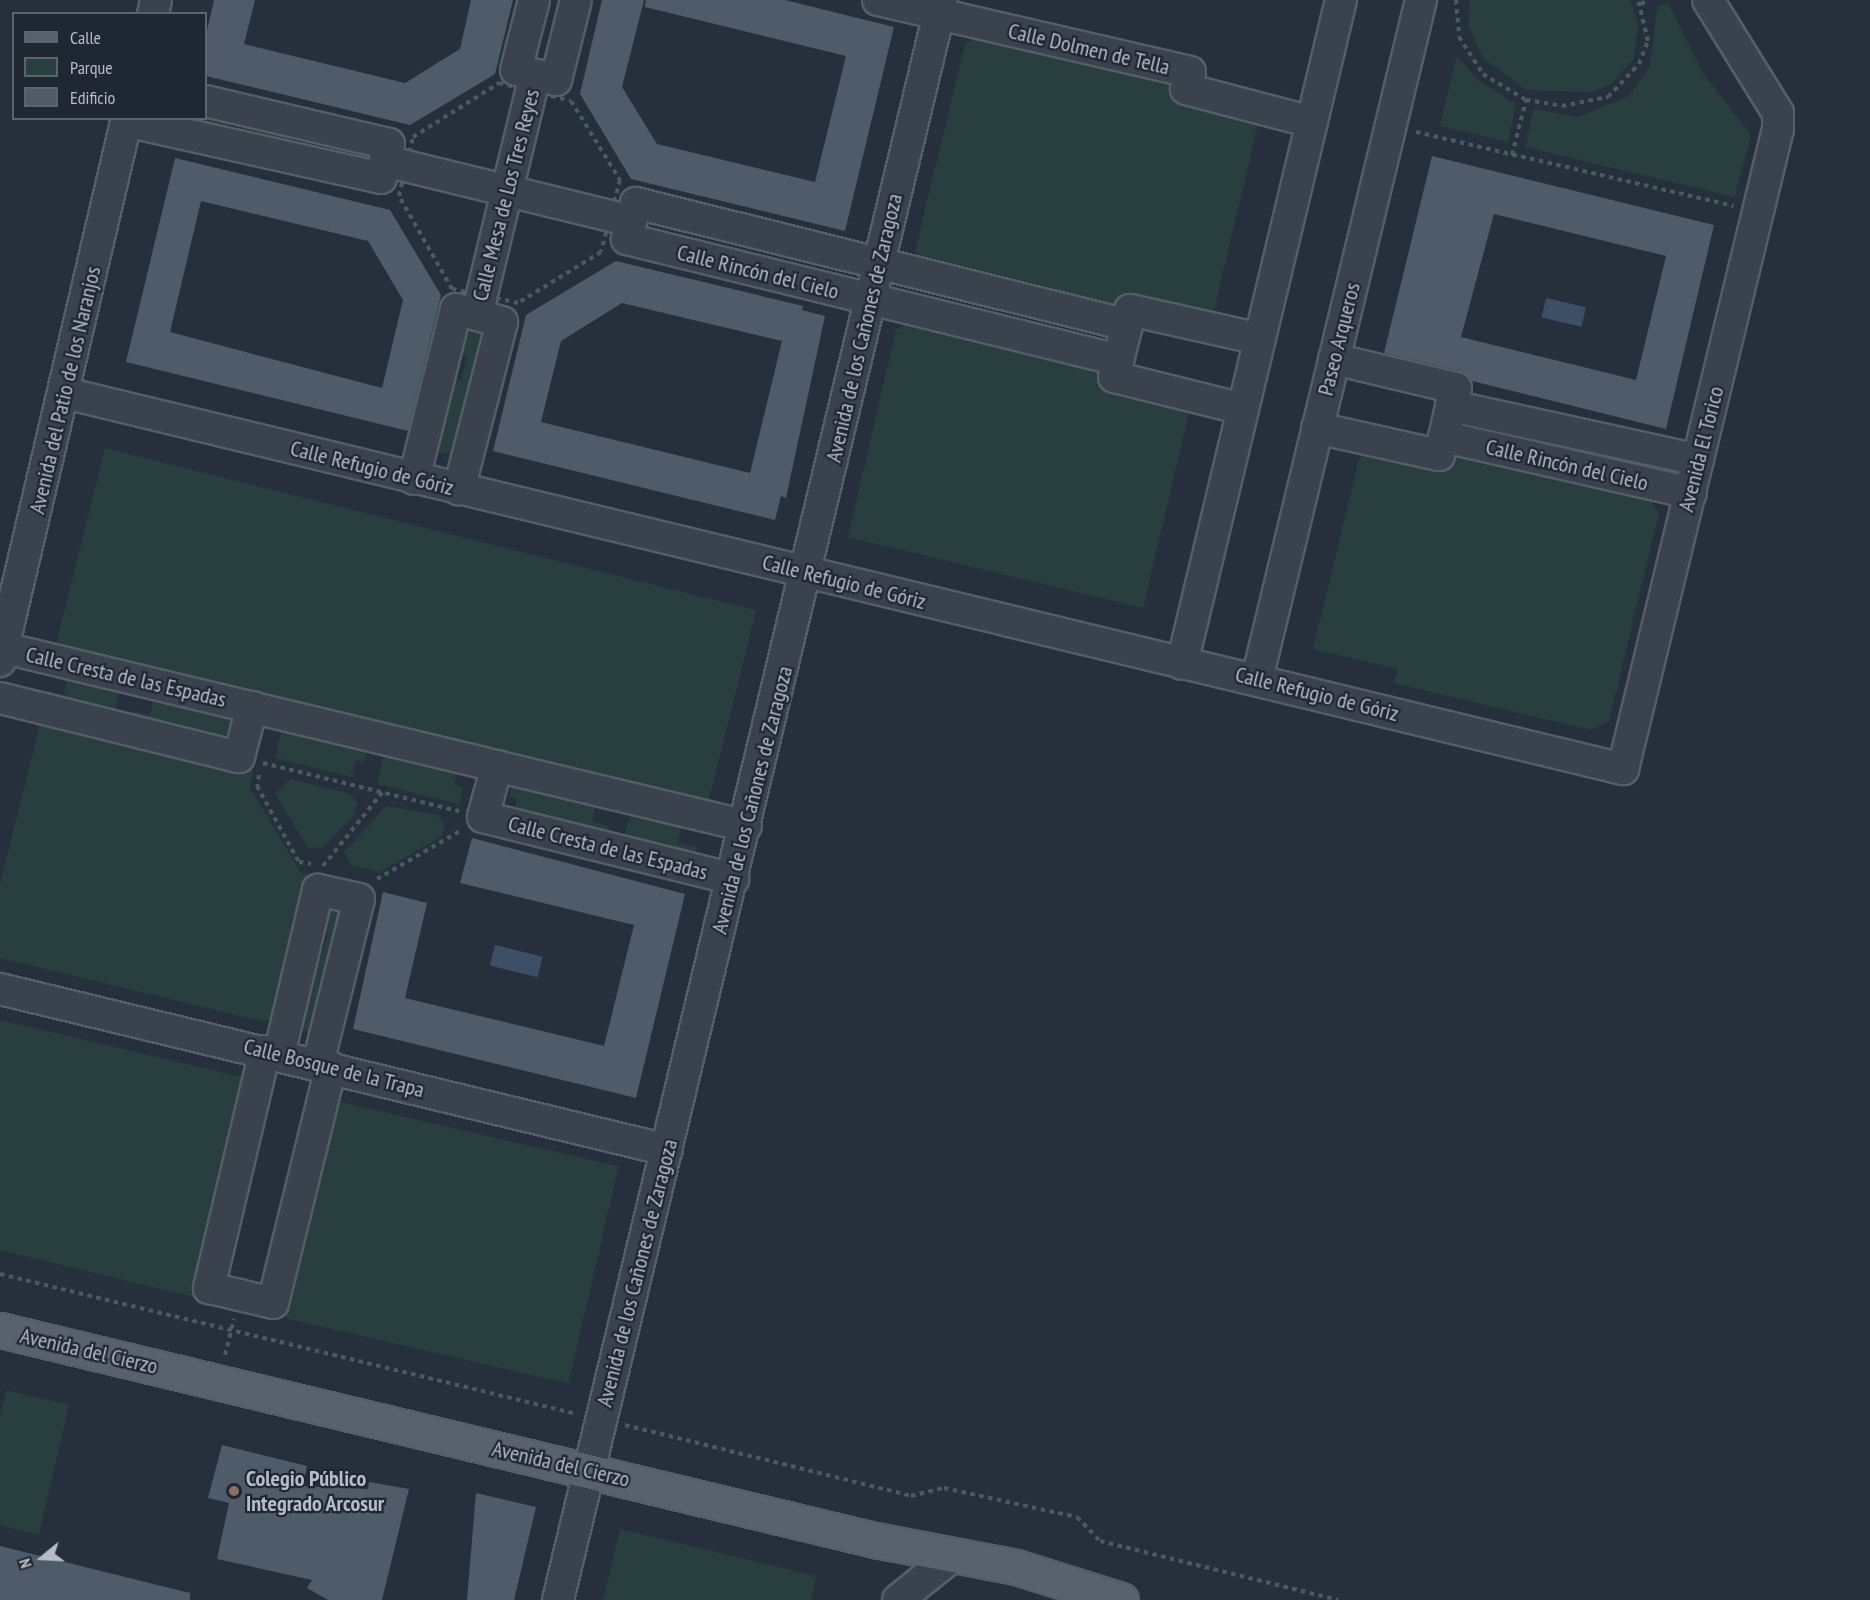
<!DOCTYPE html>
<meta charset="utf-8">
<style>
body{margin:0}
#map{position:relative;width:1870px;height:1600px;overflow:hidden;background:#26303d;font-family:"PT Sans Narrow",sans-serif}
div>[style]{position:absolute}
.green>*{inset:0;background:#293e3f;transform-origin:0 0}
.water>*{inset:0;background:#3c4f65;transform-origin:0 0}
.building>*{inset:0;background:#4f5b68}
.path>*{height:4px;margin-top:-2px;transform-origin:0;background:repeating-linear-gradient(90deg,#485b5d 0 4.5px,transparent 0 9px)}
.roads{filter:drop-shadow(2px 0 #555d68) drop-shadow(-2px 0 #555d68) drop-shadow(0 2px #555d68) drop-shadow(0 -2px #555d68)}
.minor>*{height:30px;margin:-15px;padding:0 15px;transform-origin:15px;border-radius:15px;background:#3a424d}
.major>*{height:33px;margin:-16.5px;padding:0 16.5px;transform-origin:16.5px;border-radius:16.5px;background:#58616d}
.dots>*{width:16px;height:16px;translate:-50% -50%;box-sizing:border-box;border:3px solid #1f2732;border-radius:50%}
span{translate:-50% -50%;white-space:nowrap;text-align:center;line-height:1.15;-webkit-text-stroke:4.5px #1f2732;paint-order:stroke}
.street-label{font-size:22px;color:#b6bdc8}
.poi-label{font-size:22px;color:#b6bdc8;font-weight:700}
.left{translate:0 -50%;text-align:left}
.legend{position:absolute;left:12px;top:12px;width:195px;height:108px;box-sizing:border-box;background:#1f2732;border:2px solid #5b636e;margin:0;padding:8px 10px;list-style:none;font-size:18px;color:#b6bdc8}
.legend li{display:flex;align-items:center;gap:12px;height:30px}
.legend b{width:30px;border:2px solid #5b636e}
.north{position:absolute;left:12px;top:1528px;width:60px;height:60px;-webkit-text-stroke:4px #1f2732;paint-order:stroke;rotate:252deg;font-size:16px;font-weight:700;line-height:24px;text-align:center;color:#b6bdc8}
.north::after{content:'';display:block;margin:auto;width:21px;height:27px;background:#b6bdc8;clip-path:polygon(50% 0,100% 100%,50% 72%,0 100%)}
</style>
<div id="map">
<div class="green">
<div style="clip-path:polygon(1470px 0,1630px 0,1638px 24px,1634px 59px,1612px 83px,1593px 92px,1526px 90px,1483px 58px,1468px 25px)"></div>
<div style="clip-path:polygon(1668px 2px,1703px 73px,1751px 135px,1735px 197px,1525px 147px,1534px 109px,1578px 117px,1629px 96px,1650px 66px,1657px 7px)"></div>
<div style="clip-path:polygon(983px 33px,1178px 80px,1260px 116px,1212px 319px,1122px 315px,926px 267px,915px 251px,965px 44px)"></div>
<div style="clip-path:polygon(1457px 56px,1478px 80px,1516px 104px,1508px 142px,1440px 126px)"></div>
<div style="clip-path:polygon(206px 112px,233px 118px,231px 127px,292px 133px,288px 148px,186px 125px,188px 119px,206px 118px)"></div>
<div style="clip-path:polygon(914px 319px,1110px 366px,1191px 405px,1143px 608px,848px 537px,896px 330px)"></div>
<div style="clip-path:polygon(465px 326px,489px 333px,471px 410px,462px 408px,456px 433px,464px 436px,459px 457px,435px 451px,453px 379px,461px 381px,467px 356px,459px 353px)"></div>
<div style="clip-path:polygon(1362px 447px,1451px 449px,1648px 497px,1659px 513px,1609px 721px,1592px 730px,1393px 683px,1398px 669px,1313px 649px)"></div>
<div style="left:105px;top:448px;width:671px;height:209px;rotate:14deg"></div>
<div style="clip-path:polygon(69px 672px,121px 685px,113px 718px,45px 702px,48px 691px,63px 695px)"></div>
<div style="clip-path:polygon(155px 693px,240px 713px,236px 729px,228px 728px,223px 745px,131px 723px,134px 711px,150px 715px)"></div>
<div style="clip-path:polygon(41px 719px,253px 770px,250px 788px,301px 873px,314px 876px,282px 1012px,265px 1022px,0 958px,0 885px)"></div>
<div style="clip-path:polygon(283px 725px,368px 745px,364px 762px,356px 760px,352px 777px,275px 758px)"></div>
<div style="clip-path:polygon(385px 750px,458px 768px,454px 785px,463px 787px,459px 804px,377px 784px)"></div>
<div style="clip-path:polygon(513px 778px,597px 800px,592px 822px,609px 826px,608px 838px,514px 813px,517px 799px,509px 797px)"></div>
<div style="clip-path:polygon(290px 779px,350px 794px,357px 803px,355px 814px,324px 847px,308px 848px,275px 794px)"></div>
<div style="clip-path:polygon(386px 806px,438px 815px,445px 825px,441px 837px,380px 872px,351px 865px,344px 852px)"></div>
<div style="clip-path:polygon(632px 808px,683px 820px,678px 843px,697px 847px,695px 859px,622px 843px)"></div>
<div style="clip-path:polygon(326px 907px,348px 912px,331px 984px,322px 982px,315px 1009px,325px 1012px,319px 1035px,297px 1029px,314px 957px,321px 958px,328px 932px,320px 930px)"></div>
<div style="clip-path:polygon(0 1020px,250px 1079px,198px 1298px,0 1250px)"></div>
<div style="left:336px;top:1101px;width:290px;height:223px;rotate:13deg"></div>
<div style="clip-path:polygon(6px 1390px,69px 1405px,39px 1535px,0 1525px,0 1416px)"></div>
<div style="clip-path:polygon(620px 1529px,816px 1576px,811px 1600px,603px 1600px)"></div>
</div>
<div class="water">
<div style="left:1546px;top:298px;width:41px;height:20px;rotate:13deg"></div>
<div style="left:495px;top:945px;width:49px;height:21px;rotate:14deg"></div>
</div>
<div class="building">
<div style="clip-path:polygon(214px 0,255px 0,244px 44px,405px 83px,460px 49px,471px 0,513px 0,495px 74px,410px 125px,206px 76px,206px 35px)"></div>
<div style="clip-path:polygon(602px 0,644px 0,622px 87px,657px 144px,815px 182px,846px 56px,645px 7px,646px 0,785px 0,894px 27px,845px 231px,631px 179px,580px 94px)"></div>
<div style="clip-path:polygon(evenodd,1432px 156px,1714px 225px,1666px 429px,1472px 381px,1460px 371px,1384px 353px,1432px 156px,1494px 214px,1666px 256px,1636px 380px,1461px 337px,1494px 214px)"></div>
<div style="clip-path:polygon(evenodd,175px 158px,390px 210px,441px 295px,408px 431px,126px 362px,175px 158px,201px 201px,368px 241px,403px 300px,382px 388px,170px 332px,201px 201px)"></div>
<div style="clip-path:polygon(evenodd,616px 261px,803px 306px,802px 310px,825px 316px,786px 498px,781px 496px,775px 520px,493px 451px,526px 315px,616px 261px,622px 303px,782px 341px,750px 473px,541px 422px,561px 341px,622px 303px)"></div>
<div style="clip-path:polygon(472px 838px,685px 894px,636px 1098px,353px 1029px,383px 892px,427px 903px,405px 998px,604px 1046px,634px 925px,460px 883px)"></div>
<div style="clip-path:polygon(222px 1445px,307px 1466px,303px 1486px,368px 1489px,369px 1482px,409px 1489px,382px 1600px,328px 1600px,307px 1588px,312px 1580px,217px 1559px,229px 1503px,208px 1498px)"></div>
<div style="clip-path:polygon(476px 1493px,536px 1507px,514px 1600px,467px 1600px)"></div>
<div style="clip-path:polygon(0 1546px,190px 1593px,190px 1600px,0 1600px)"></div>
</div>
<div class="path">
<div style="left:1456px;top:0;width:37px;rotate:85deg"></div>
<div style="left:1459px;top:37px;width:44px;rotate:57deg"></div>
<div style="left:1483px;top:74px;width:50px;rotate:31.2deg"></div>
<div style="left:1526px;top:100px;width:36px;rotate:9deg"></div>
<div style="left:1562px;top:106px;width:47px;rotate:-11.1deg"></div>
<div style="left:1608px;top:97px;width:45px;rotate:-46.8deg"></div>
<div style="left:1639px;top:64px;width:25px;rotate:-69deg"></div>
<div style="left:1648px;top:41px;width:42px;rotate:-103.7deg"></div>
<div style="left:1641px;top:4px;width:8px;rotate:-30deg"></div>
<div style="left:499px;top:83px;width:74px;rotate:14deg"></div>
<div style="left:571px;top:101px;width:93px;rotate:58.2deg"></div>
<div style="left:620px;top:180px;width:74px;rotate:104.8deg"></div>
<div style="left:601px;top:252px;width:97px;rotate:148.4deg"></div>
<div style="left:518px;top:303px;width:67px;rotate:-168deg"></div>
<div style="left:452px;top:289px;width:107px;rotate:-119.7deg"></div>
<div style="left:399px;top:196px;width:61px;rotate:-76.7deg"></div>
<div style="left:413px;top:137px;width:102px;rotate:-32.1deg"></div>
<div style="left:1416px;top:132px;width:326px;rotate:13.1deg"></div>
<div style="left:1512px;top:155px;width:57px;rotate:-75.7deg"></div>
<div style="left:263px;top:763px;width:202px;rotate:13.8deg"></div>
<div style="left:259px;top:775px;width:11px;rotate:100deg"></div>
<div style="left:257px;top:786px;width:87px;rotate:61.1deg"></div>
<div style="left:299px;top:862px;width:12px;rotate:9deg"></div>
<div style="left:323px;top:866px;width:94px;rotate:-51.1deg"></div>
<div style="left:377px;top:879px;width:98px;rotate:-30deg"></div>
<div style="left:0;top:1274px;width:594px;rotate:13.64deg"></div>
<div style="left:225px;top:1355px;width:37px;rotate:-76deg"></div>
<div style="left:625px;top:1425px;width:295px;rotate:13.9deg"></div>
<div style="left:911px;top:1496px;width:34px;rotate:-14deg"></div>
<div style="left:944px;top:1488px;width:136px;rotate:12.3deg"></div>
<div style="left:1077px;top:1517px;width:33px;rotate:46deg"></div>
<div style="left:1100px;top:1541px;width:245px;rotate:13.9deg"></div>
</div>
<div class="roads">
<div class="minor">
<div style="left:534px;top:0;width:72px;rotate:104.4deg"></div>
<div style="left:516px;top:70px;width:41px;rotate:14deg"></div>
<div style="left:556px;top:80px;width:82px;rotate:-76deg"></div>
<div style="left:878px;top:0;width:320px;rotate:13deg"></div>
<div style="left:1190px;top:72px;width:17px;rotate:103deg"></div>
<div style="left:1186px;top:89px;width:130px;rotate:14.7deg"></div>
<div style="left:153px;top:14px;width:14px;rotate:-78deg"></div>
<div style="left:126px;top:121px;width:261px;rotate:12.6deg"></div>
<div style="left:381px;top:178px;width:35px;rotate:-77deg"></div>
<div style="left:389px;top:144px;width:188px;rotate:-166.8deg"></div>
<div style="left:385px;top:161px;width:253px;rotate:13.7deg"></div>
<div style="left:636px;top:203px;width:506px;rotate:13.95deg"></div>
<div style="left:1127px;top:325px;width:36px;rotate:104deg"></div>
<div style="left:1118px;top:360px;width:506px;rotate:-166.16deg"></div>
<div style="left:627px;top:239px;width:37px;rotate:-76deg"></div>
<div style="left:477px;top:315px;width:247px;rotate:-76.4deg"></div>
<div style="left:1127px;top:325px;width:15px;rotate:-79deg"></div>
<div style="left:1130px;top:310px;width:133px;rotate:12.6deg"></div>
<div style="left:1334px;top:359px;width:125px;rotate:13.4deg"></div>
<div style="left:1456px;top:388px;width:19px;rotate:106deg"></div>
<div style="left:1118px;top:360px;width:17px;rotate:103deg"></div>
<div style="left:1114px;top:377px;width:133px;rotate:13.9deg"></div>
<div style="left:65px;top:393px;width:1603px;rotate:13.57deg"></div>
<div style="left:1623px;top:769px;width:659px;rotate:-76.39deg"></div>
<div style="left:1778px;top:129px;width:16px;rotate:-90deg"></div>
<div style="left:1778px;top:113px;width:133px;rotate:-121.8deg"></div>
<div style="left:1317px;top:428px;width:125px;rotate:12.5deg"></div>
<div style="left:1439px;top:455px;width:19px;rotate:-74deg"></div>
<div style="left:414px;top:479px;width:175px;rotate:-76.1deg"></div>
<div style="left:456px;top:309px;width:48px;rotate:15.8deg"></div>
<div style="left:502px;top:322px;width:173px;rotate:104.4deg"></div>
<div style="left:1691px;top:493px;width:253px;rotate:-167.2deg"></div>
<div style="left:1444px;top:437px;width:32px;rotate:-77deg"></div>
<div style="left:1451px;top:406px;width:253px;rotate:12.3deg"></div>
<div style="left:0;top:647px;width:767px;rotate:13.49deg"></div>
<div style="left:0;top:661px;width:558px;rotate:-76.84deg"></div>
<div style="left:1182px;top:664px;width:683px;rotate:-76.53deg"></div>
<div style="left:1257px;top:679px;width:699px;rotate:-76.42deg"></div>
<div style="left:0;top:698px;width:246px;rotate:13.9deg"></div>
<div style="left:239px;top:757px;width:52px;rotate:-75.4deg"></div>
<div style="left:497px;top:766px;width:53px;rotate:105.4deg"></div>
<div style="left:483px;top:817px;width:258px;rotate:13.9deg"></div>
<div style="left:0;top:989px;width:686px;rotate:13.57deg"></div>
<div style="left:265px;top:1051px;width:244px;rotate:103.3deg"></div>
<div style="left:209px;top:1288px;width:31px;rotate:13deg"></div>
<div style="left:239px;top:1295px;width:35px;rotate:13deg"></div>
<div style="left:273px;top:1303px;width:243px;rotate:-76.2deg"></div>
<div style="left:279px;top:1055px;width:170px;rotate:-76.7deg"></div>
<div style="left:318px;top:890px;width:42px;rotate:12.4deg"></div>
<div style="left:359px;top:899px;width:170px;rotate:104deg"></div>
<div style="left:558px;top:1600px;width:1645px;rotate:-76.5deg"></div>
<div style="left:898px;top:1600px;width:67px;rotate:-38.9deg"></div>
</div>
<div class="major">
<div style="left:0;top:1330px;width:900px;rotate:13.5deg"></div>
<div style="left:875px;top:1540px;width:144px;rotate:10.8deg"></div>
<div style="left:1016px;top:1567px;width:110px;rotate:17.4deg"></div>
</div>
</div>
<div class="dots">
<div style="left:234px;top:1491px;background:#8d6e63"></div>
</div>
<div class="street-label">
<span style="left:1089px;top:49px;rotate:13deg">Calle Dolmen de Tella</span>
<span style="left:506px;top:195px;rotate:-76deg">Calle Mesa de Los Tres Reyes</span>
<span style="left:758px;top:272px;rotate:14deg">Calle Rincón del Cielo</span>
<span style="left:864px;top:328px;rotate:-77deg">Avenida de los Cañones de Zaragoza</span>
<span style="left:1339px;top:339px;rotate:-76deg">Paseo Arqueros</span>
<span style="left:65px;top:390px;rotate:-77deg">Avenida del Patio de los Naranjos</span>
<span style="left:1701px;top:449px;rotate:-76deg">Avenida El Torico</span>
<span style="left:1567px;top:465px;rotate:13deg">Calle Rincón del Cielo</span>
<span style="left:372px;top:468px;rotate:14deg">Calle Refugio de Góriz</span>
<span style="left:844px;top:582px;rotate:14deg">Calle Refugio de Góriz</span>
<span style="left:126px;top:677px;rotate:13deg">Calle Cresta de las Espadas</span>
<span style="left:1317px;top:694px;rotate:14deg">Calle Refugio de Góriz</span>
<span style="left:752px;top:800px;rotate:-76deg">Avenida de los Cañones de Zaragoza</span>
<span style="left:608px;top:848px;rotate:14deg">Calle Cresta de las Espadas</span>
<span style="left:334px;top:1068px;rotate:14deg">Calle Bosque de la Trapa</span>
<span style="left:637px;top:1273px;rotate:-76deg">Avenida de los Cañones de Zaragoza</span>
<span style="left:89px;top:1351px;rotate:13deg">Avenida del Cierzo</span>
<span style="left:561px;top:1464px;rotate:13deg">Avenida del Cierzo</span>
</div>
<div class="poi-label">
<span class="left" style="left:246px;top:1491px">Colegio Público<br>Integrado Arcosur</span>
</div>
<ul class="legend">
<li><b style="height:8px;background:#58616d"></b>Calle</li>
<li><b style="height:16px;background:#293e3f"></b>Parque</li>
<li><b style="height:16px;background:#4f5b68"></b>Edificio</li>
</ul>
<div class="north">N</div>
</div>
